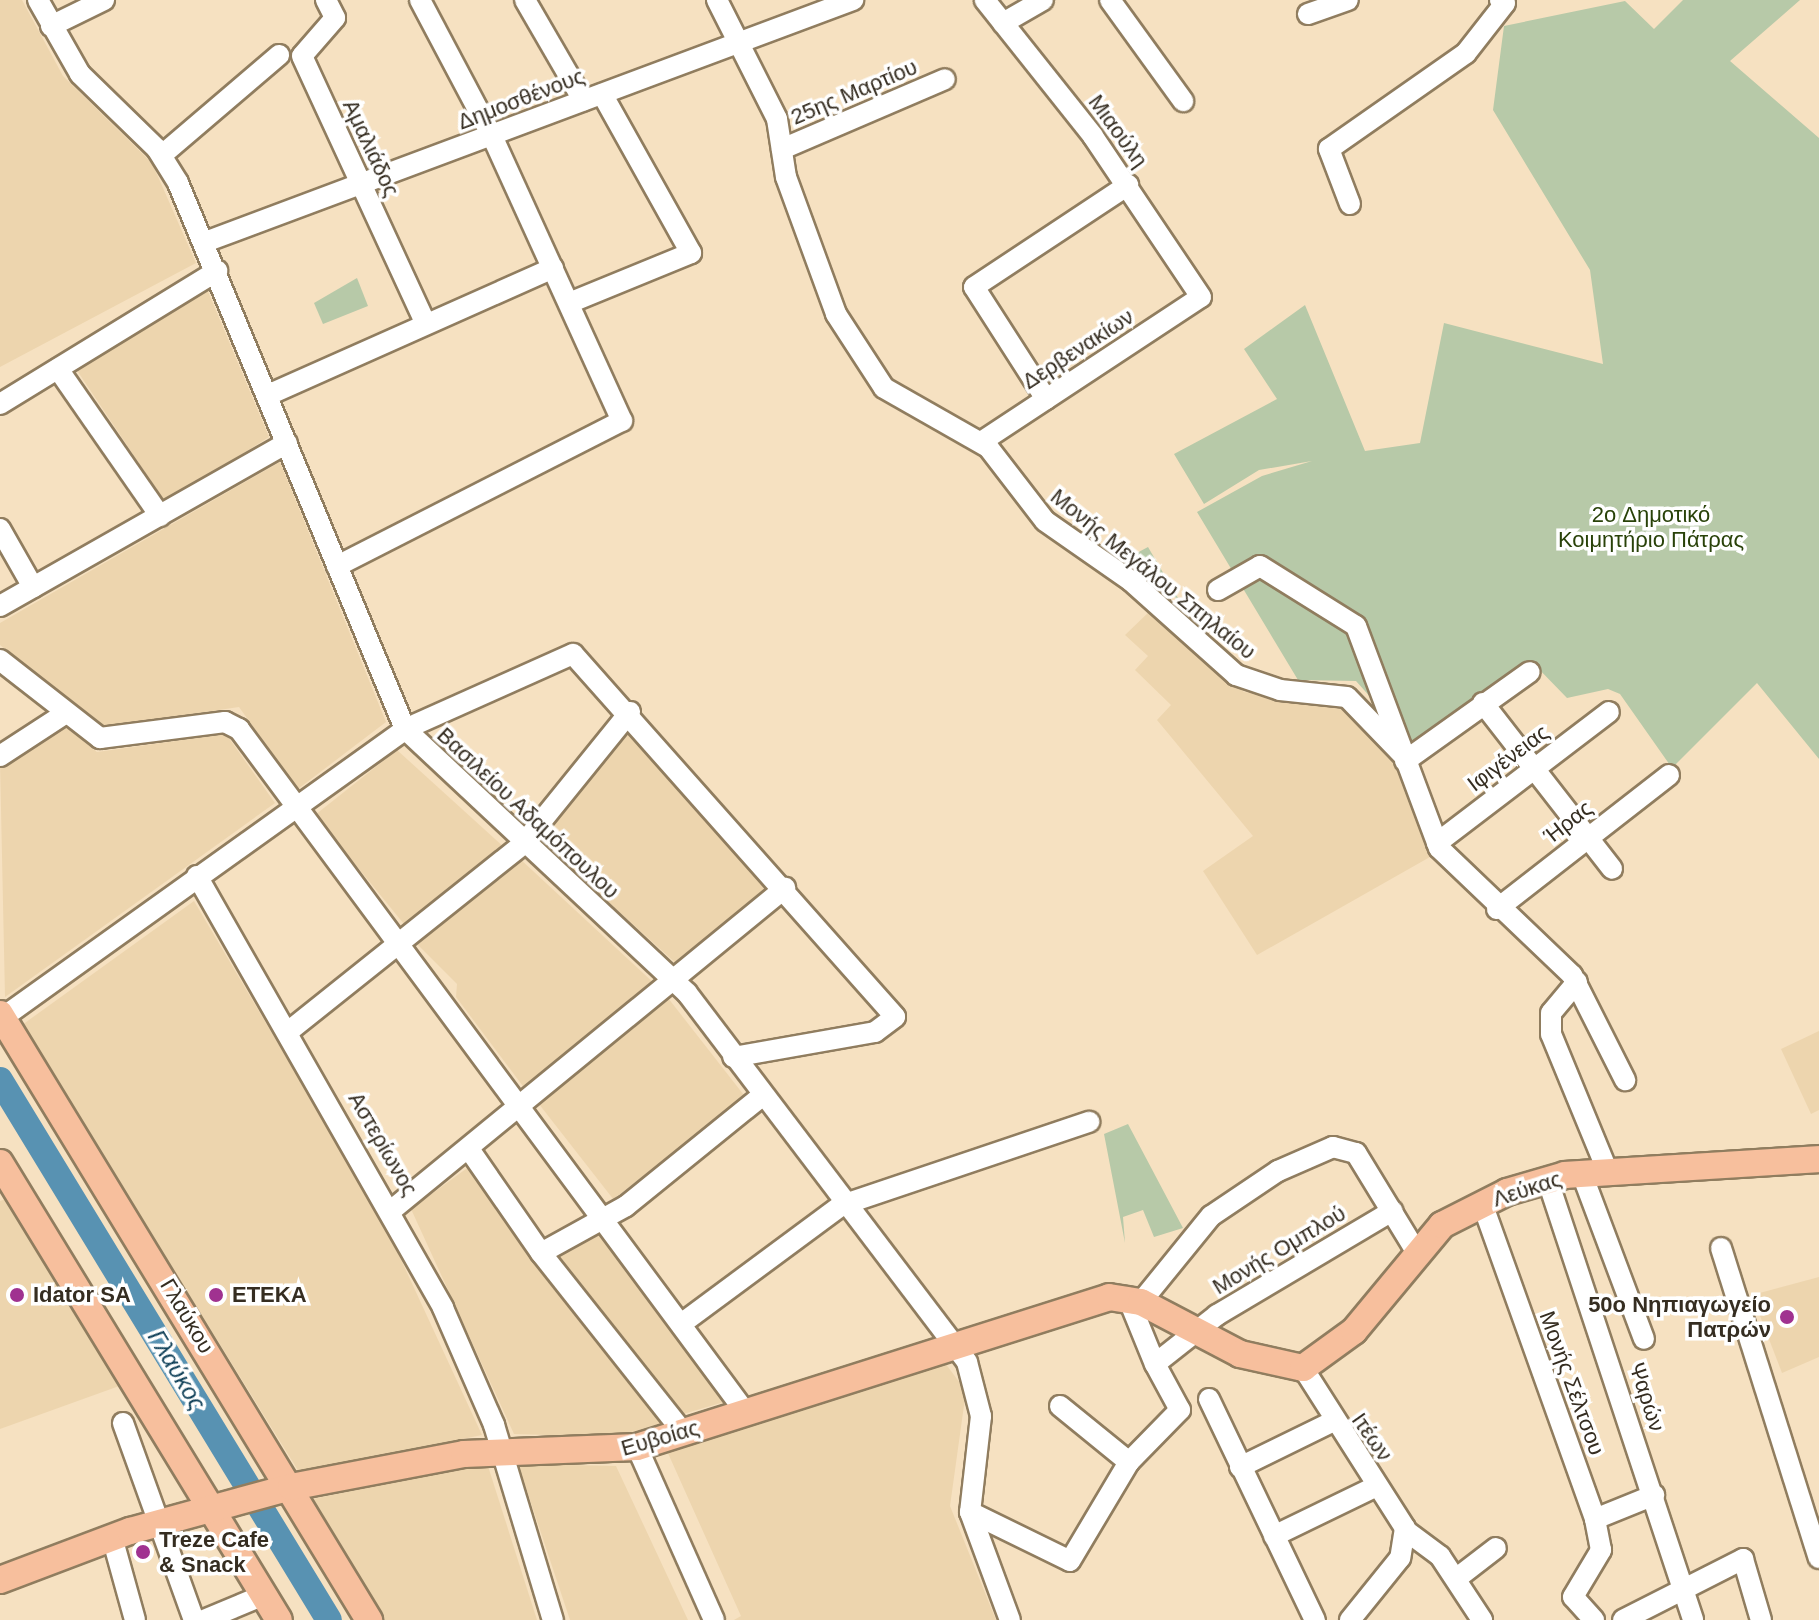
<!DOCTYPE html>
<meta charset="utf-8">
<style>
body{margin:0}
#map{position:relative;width:1819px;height:1620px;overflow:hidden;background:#f6e1c1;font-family:Helvetica,sans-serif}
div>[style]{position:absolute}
.built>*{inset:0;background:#edd5ae;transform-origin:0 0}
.green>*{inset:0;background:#b7c9a8}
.river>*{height:26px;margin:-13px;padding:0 13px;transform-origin:13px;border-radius:13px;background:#5892b2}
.roads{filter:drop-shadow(2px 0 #907d5f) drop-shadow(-2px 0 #907d5f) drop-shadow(0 2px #907d5f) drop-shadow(0 -2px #907d5f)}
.minor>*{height:20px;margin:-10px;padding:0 10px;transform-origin:10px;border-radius:10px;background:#fff}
.major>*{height:26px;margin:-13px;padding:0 13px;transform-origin:13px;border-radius:13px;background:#f7bf9d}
.dots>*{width:22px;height:22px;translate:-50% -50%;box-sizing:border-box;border:4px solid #fff;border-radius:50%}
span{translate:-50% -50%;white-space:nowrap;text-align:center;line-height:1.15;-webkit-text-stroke:7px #fff;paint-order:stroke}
.street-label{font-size:22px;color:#352d21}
.park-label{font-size:22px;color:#294209}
.poi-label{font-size:22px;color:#352d21;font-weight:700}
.left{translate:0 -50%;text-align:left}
.right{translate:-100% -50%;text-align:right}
.water-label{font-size:24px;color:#114159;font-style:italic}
</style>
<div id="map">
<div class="built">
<div style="clip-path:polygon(0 0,22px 0,63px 76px,152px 163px,196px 263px,0 367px)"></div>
<div style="clip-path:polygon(207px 289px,269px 437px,165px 502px,76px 369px)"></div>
<div style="clip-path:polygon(280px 462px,386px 722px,298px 789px,239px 707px,104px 727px,0 645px,0 623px)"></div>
<div style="clip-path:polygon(1152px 609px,1244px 692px,1346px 707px,1390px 749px,1437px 853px,1257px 955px,1203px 871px,1253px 836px,1157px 720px,1171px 705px,1135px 670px,1148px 656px,1125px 635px)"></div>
<div style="clip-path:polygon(61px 723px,97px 752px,226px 734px,275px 803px,5px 997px,0 762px)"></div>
<div style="clip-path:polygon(631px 727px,776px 886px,680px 967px,539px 839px)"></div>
<div style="clip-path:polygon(397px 750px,506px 849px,408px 929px,315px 815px)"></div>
<div style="clip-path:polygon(519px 858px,657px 986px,528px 1093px,456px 997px,457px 984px,416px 943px)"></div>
<div style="clip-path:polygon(194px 901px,385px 1225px,482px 1435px,299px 1472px,22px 1025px)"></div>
<div style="left:668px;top:998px;width:125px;height:167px;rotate:52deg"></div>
<div style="clip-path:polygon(1819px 1031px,1819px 1110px,1811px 1114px,1781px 1049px)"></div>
<div style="clip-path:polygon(470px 1166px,665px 1422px,615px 1437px,514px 1434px,411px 1209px)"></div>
<div style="clip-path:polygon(9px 1198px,122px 1385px,0 1429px,0 1201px)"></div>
<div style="clip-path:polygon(601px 1232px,660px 1316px,724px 1402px,680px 1415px,555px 1259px)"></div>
<div style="clip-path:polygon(1819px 1277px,1819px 1357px,1782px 1373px,1752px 1295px)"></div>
<div style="clip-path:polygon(939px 1355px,966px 1391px,950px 1506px,996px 1620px,734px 1620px,741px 1616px,667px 1451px,890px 1381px)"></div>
<div style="clip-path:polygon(487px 1463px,537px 1620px,383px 1620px,313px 1499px)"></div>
<div style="clip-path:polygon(518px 1464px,616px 1466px,688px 1620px,570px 1620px)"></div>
</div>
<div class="green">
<div style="clip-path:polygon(1683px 0,1800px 0,1730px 61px,1819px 138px,1819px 759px,1757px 683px,1672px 768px,1620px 694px,1608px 689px,1567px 698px,1533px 663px,1415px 747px,1356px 681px,1298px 680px,1197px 512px,1262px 476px,1312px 461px,1259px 470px,1204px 504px,1174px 454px,1277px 399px,1244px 349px,1305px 305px,1365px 451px,1420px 443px,1444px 323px,1603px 364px,1590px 270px,1493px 110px,1504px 26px,1625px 1px,1654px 29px)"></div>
<div style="clip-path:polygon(357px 278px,368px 306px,323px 324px,314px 303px)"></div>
<div style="clip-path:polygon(1148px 547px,1178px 598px,1177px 599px,1144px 565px,1132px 573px,1120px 562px)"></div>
<div style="clip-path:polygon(1128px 1124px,1183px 1228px,1154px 1237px,1143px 1210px,1123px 1217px,1125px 1243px,1104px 1134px)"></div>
</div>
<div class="river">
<div style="left:0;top:1080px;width:632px;rotate:58.65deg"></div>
</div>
<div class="roads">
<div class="minor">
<div style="left:38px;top:0;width:85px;rotate:60.4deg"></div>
<div style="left:80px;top:74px;width:107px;rotate:44.2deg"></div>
<div style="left:157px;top:149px;width:40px;rotate:58deg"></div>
<div style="left:178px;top:183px;width:591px;rotate:67.42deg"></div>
<div style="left:405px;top:729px;width:386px;rotate:43.1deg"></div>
<div style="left:687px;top:993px;width:463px;rotate:52.8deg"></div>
<div style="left:967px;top:1362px;width:56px;rotate:75.5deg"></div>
<div style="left:981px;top:1416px;width:97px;rotate:96.5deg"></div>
<div style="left:970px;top:1512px;width:115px;rotate:69.7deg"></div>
<div style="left:326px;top:0;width:20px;rotate:63deg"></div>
<div style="left:335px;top:18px;width:50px;rotate:131deg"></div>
<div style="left:302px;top:56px;width:295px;rotate:65.2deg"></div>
<div style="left:525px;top:0;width:116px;rotate:59.9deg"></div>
<div style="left:717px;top:0;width:133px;rotate:63.2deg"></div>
<div style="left:777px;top:119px;width:59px;rotate:81.2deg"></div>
<div style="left:786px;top:177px;width:146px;rotate:69.9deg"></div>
<div style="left:836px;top:314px;width:88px;rotate:57deg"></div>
<div style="left:884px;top:388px;width:120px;rotate:29.6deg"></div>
<div style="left:988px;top:447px;width:93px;rotate:52.4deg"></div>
<div style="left:1045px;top:521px;width:105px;rotate:34.9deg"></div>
<div style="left:1131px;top:581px;width:141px;rotate:41.8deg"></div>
<div style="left:1236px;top:675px;width:46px;rotate:18.8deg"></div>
<div style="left:1280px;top:690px;width:67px;rotate:6deg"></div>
<div style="left:1347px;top:697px;width:82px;rotate:46deg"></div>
<div style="left:1110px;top:0;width:125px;rotate:54.1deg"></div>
<div style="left:1308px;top:14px;width:42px;rotate:-19.3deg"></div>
<div style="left:1003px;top:23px;width:46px;rotate:-29.9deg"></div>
<div style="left:51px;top:26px;width:59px;rotate:-26.1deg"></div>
<div style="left:782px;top:149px;width:177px;rotate:-23.2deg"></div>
<div style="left:162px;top:155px;width:154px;rotate:-40.5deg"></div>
<div style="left:1350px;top:204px;width:59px;rotate:-110.9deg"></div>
<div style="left:1329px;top:149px;width:167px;rotate:-35deg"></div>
<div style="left:1466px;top:53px;width:63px;rotate:-52deg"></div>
<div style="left:1505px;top:3px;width:6px;rotate:-149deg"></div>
<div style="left:205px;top:242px;width:692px;rotate:-20.48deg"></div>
<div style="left:569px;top:303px;width:132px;rotate:-22.3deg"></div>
<div style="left:691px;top:253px;width:182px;rotate:-119.2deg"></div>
<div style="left:58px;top:369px;width:179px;rotate:55.2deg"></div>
<div style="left:268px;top:395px;width:312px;rotate:-24deg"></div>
<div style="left:1046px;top:399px;width:133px;rotate:-122.7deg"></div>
<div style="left:974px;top:287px;width:185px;rotate:-33.5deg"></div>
<div style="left:0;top:404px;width:255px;rotate:-31.5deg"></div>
<div style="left:981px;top:442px;width:263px;rotate:-33.4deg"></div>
<div style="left:1201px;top:297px;width:194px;rotate:-123.9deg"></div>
<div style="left:1093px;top:136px;width:174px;rotate:-128.5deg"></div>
<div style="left:0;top:529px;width:67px;rotate:60.4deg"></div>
<div style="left:337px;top:566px;width:320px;rotate:-27deg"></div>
<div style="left:622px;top:421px;width:313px;rotate:-114.5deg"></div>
<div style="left:492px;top:136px;width:154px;rotate:-117.9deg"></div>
<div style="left:1218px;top:590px;width:48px;rotate:-29.7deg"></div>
<div style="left:1260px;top:566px;width:113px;rotate:32deg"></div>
<div style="left:1356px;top:626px;width:237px;rotate:69.5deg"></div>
<div style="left:1439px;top:848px;width:184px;rotate:43.7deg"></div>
<div style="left:1572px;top:975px;width:118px;rotate:63.2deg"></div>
<div style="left:0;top:606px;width:330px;rotate:-29.6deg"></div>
<div style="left:0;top:660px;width:127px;rotate:38deg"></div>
<div style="left:100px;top:738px;width:126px;rotate:-7.3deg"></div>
<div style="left:225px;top:722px;width:16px;rotate:27deg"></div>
<div style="left:239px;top:729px;width:851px;rotate:53.45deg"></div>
<div style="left:1483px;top:703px;width:210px;rotate:52.1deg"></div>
<div style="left:0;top:756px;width:79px;rotate:-33.1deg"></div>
<div style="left:1405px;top:761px;width:153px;rotate:-35.5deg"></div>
<div style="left:1437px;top:843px;width:216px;rotate:-37.3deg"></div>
<div style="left:197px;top:876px;width:497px;rotate:60.3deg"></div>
<div style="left:443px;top:1308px;width:128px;rotate:66.4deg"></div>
<div style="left:494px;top:1425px;width:204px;rotate:73.2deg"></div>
<div style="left:1497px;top:909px;width:218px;rotate:-37.9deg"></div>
<div style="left:1577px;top:982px;width:40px;rotate:130deg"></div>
<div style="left:1551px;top:1013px;width:21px;rotate:90deg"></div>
<div style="left:1551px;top:1034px;width:149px;rotate:67.6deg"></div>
<div style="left:2px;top:1018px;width:496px;rotate:-35.6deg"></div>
<div style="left:405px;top:729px;width:184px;rotate:-24.1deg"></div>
<div style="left:573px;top:654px;width:485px;rotate:48.4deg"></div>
<div style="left:895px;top:1017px;width:25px;rotate:143deg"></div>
<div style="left:875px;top:1032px;width:144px;rotate:170deg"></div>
<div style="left:289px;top:1031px;width:300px;rotate:-38.6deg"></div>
<div style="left:523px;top:844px;width:170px;rotate:-51deg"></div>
<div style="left:469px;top:1149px;width:126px;rotate:55.3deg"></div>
<div style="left:541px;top:1253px;width:97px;rotate:-28.9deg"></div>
<div style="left:626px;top:1206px;width:175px;rotate:-39deg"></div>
<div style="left:1582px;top:1174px;width:176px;rotate:69.4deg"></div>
<div style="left:1547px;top:1178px;width:465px;rotate:71.7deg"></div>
<div style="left:1482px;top:1203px;width:336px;rotate:70.3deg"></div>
<div style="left:1595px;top:1519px;width:64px;rotate:-22.1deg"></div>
<div style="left:393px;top:1209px;width:507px;rotate:-39.31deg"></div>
<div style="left:1721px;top:1248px;width:325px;rotate:72.5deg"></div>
<div style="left:541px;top:1253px;width:228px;rotate:51.6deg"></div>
<div style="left:1128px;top:1298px;width:71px;rotate:67.8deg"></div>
<div style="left:1141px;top:1302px;width:111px;rotate:-50.9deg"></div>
<div style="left:1211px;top:1216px;width:81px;rotate:-33.9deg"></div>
<div style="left:1278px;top:1171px;width:60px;rotate:-23.6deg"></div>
<div style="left:1333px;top:1147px;width:24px;rotate:15deg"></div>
<div style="left:1356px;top:1153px;width:117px;rotate:58.6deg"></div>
<div style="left:681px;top:1324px;width:200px;rotate:-36.5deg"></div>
<div style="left:842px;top:1205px;width:261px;rotate:-18.6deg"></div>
<div style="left:1303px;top:1368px;width:190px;rotate:57.5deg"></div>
<div style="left:1405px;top:1528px;width:30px;rotate:99deg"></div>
<div style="left:1400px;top:1558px;width:80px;rotate:128.9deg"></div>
<div style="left:1209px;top:1399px;width:245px;rotate:64.4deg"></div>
<div style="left:1060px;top:1406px;width:89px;rotate:39.1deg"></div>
<div style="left:123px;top:1423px;width:209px;rotate:70.2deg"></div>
<div style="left:637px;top:1447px;width:189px;rotate:66deg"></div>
<div style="left:1240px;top:1467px;width:102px;rotate:-26.1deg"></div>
<div style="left:970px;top:1512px;width:111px;rotate:26.1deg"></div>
<div style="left:1070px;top:1561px;width:115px;rotate:-59.2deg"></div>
<div style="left:1129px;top:1462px;width:73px;rotate:-45.6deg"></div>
<div style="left:1180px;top:1410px;width:52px;rotate:-118.5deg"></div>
<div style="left:1155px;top:1364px;width:79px;rotate:-38.3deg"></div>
<div style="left:1217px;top:1315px;width:204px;rotate:-30.7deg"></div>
<div style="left:1405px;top:1530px;width:44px;rotate:36.6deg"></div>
<div style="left:1440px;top:1556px;width:77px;rotate:56.7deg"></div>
<div style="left:1274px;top:1536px;width:114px;rotate:-25.9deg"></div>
<div style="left:112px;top:1537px;width:86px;rotate:74.5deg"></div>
<div style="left:1457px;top:1578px;width:49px;rotate:-37.6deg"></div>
<div style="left:204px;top:1620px;width:65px;rotate:-22.6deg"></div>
<div style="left:1594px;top:1620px;width:31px;rotate:-132deg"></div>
<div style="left:1573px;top:1597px;width:55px;rotate:-59.2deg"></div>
<div style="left:1601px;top:1550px;width:32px;rotate:-101deg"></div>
<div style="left:1623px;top:1620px;width:135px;rotate:-26.9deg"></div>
<div style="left:1743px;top:1559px;width:64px;rotate:73.6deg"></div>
</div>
<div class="major">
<div style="left:0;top:1014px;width:710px;rotate:58.66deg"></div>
<div style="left:0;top:1163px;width:535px;rotate:58.6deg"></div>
<div style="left:0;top:1580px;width:139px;rotate:-20.7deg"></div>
<div style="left:130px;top:1531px;width:167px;rotate:-15.3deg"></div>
<div style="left:291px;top:1487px;width:176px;rotate:-10.8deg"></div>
<div style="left:464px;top:1454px;width:173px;rotate:-2.3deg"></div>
<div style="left:637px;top:1447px;width:495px;rotate:-17.6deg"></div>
<div style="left:1109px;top:1297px;width:32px;rotate:9deg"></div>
<div style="left:1141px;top:1302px;width:112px;rotate:27.7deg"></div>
<div style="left:1240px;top:1354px;width:65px;rotate:12.5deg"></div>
<div style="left:1303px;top:1368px;width:63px;rotate:-36deg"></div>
<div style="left:1354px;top:1331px;width:138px;rotate:-50.3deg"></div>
<div style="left:1442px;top:1225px;width:73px;rotate:-26.9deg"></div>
<div style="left:1507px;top:1192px;width:60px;rotate:-16.3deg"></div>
<div style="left:1565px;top:1175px;width:255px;rotate:-3.6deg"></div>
</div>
</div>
<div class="dots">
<div style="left:17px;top:1295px;background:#a03290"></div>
<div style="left:216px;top:1295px;background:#a03290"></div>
<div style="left:1787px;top:1317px;background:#a03290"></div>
<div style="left:143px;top:1552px;background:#a03290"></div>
</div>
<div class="street-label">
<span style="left:854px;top:92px;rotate:-23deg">25ης Μαρτίου</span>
<span style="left:521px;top:99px;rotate:-21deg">Δημοσθένους</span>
<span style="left:1118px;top:131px;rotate:54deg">Μιαούλη</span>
<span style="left:371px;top:148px;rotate:65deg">Αμαλιάδος</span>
<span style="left:1078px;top:349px;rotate:-33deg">Δερβενακίων</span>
<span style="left:1153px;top:574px;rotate:39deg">Μονής Μεγάλου Σπηλαίου</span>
<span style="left:1508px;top:758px;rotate:-37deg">Ιφιγένειας</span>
<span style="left:528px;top:813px;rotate:43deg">Βασιλείου Αδαμόπουλου</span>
<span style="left:1568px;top:822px;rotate:-38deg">Ήρας</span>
<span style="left:383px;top:1144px;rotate:60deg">Αστερίωνος</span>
<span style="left:1527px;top:1189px;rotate:-18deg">Λεύκας</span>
<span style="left:1279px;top:1250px;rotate:-31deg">Μονής Ομπλού</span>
<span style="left:187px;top:1316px;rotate:59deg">Γλαύκου</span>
<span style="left:1572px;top:1383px;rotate:70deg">Μονής Σέλτσου</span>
<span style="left:1647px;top:1397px;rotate:72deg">Ψαρών</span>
<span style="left:1372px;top:1437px;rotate:55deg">Ιτέων</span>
<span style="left:660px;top:1438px;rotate:-16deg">Ευβοίας</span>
</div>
<div class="park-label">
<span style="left:1651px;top:527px">2o Δημοτικό<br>Κοιμητήριο Πάτρας</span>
</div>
<div class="poi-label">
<span class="left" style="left:33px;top:1295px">Idator SA</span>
<span class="left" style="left:232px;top:1295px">ΕΤΕΚΑ</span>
<span class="right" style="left:1771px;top:1317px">50o Νηπιαγωγείο<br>Πατρών</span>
<span class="left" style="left:159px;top:1552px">Treze Cafe<br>&amp; Snack</span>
</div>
<div class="water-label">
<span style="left:177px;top:1370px;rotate:59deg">Γλαύκος</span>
</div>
</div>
